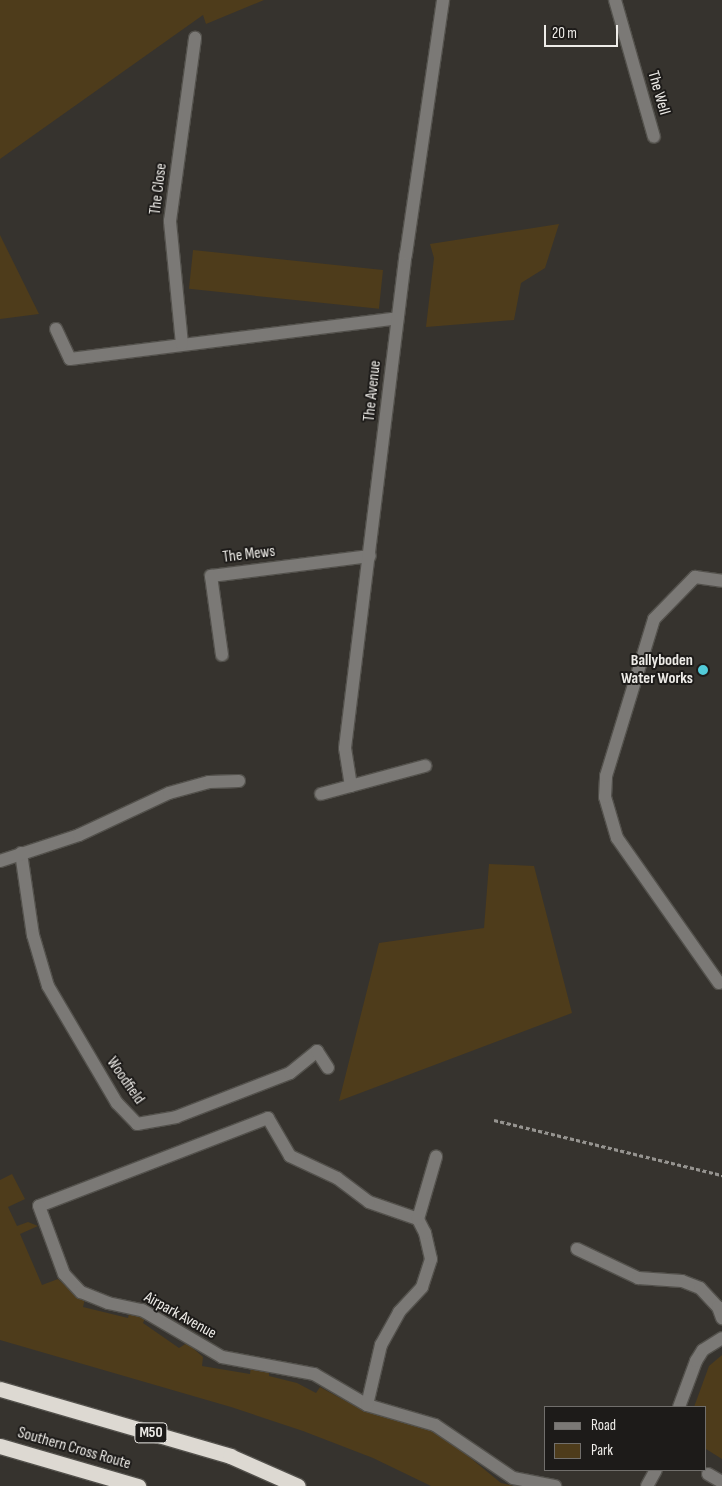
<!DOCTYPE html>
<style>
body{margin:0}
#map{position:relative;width:722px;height:1486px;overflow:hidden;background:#36332e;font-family:"Sofia Sans Condensed",sans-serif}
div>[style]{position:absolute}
.green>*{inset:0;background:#4e3c1b;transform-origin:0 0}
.path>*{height:3px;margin-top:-1.5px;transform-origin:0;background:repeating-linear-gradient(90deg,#969490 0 4px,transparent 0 6.5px)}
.roads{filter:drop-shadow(1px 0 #53514c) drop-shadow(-1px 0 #53514c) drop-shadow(0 1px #53514c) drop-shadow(0 -1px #53514c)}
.minor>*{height:12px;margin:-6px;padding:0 6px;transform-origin:6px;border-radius:6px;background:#7b7976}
.highway>*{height:15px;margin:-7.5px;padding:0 7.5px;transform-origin:7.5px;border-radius:7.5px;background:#ddd9d2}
.dots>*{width:14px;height:14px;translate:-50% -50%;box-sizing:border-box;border:2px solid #1d1b19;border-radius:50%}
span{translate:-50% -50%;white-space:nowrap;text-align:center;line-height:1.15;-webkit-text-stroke:4px #1d1b19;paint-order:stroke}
.shield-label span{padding:1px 4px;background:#1d1b19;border:1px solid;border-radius:4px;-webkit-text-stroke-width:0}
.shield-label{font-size:15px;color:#eeece8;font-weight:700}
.street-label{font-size:16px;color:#eeece8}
.poi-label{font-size:16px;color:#eeece8;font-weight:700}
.right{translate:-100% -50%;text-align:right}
.legend{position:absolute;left:544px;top:1406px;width:162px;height:65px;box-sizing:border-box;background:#1d1b19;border:1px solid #716f6c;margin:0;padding:6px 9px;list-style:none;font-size:15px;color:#eeece8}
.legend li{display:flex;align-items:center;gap:10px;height:25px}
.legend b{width:25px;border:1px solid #716f6c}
.scale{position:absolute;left:544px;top:25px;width:74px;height:22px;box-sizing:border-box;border:2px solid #eeece8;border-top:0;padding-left:6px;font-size:15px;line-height:18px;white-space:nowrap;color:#eeece8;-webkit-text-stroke:4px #1d1b19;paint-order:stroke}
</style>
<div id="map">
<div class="green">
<div style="clip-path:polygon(0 0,264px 0,206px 24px,203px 15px,0 159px)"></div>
<div style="clip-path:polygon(559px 224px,545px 268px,521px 283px,514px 320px,426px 327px,434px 258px,430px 244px)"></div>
<div style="clip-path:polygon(0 235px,39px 314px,0 319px)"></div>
<div style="left:383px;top:270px;width:39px;height:191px;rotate:96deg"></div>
<div style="clip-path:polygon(489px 864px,534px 866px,572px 1013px,339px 1101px,379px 943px,484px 928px)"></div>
<div style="clip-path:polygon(12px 1174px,25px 1199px,8px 1207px,17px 1226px,28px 1222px,38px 1226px,20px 1234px,42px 1285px,58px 1279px,72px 1292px,85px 1299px,83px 1307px,128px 1318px,130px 1310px,146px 1316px,143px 1323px,179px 1348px,187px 1343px,203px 1357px,202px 1366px,250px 1374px,251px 1367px,269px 1370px,269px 1376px,297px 1383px,316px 1393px,320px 1387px,362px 1410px,399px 1416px,435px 1429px,501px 1483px,514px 1486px,431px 1486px,373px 1458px,303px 1431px,231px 1407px,0 1340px,0 1180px)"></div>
<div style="clip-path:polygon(722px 1355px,722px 1459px,706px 1449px,706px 1407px,694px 1407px,709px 1366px)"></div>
</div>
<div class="path">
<div style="left:494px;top:1120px;width:235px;rotate:13.6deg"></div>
</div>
<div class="roads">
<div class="minor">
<div style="left:615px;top:0;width:142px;rotate:74.1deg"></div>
<div style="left:56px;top:329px;width:33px;rotate:65deg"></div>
<div style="left:70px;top:359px;width:330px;rotate:-7.1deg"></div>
<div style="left:182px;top:344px;width:124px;rotate:-95.6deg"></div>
<div style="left:170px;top:221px;width:185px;rotate:-82.2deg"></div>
<div style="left:222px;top:655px;width:80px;rotate:-97.9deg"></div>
<div style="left:211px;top:576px;width:160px;rotate:-7.2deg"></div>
<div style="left:351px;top:786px;width:38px;rotate:-99deg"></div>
<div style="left:345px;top:748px;width:498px;rotate:-83deg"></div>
<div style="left:406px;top:254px;width:257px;rotate:-81.7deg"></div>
<div style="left:321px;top:794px;width:108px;rotate:-15.1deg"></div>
<div style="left:21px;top:853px;width:83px;rotate:81.7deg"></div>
<div style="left:33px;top:935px;width:53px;rotate:73.6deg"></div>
<div style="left:48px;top:986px;width:136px;rotate:59.5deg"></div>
<div style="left:117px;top:1103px;width:29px;rotate:46deg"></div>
<div style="left:137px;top:1124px;width:40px;rotate:-10deg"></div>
<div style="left:176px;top:1117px;width:122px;rotate:-21.1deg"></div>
<div style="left:290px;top:1073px;width:35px;rotate:-39deg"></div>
<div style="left:317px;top:1051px;width:20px;rotate:57deg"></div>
<div style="left:0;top:861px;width:83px;rotate:-18.2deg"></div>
<div style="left:79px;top:835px;width:99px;rotate:-25deg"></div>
<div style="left:169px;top:793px;width:41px;rotate:-15.4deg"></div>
<div style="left:209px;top:782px;width:30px;rotate:-2deg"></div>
<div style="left:719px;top:983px;width:177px;rotate:-125.1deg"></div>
<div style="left:617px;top:838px;width:43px;rotate:-106.3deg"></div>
<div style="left:605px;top:797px;width:21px;rotate:-87deg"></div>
<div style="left:606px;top:776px;width:164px;rotate:-73deg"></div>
<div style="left:654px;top:619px;width:59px;rotate:-45.7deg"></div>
<div style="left:695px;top:577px;width:27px;rotate:8deg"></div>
<div style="left:418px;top:1219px;width:52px;rotate:-160.9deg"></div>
<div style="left:369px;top:1202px;width:40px;rotate:-143deg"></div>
<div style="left:337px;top:1178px;width:52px;rotate:-154.9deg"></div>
<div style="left:290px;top:1156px;width:44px;rotate:-120.1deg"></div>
<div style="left:268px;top:1118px;width:245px;rotate:159deg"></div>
<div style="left:39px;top:1206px;width:72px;rotate:69.8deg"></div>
<div style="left:64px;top:1274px;width:25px;rotate:47deg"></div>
<div style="left:81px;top:1292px;width:29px;rotate:22deg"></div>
<div style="left:108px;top:1303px;width:35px;rotate:12deg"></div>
<div style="left:142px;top:1310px;width:93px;rotate:30.4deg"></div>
<div style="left:222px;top:1357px;width:94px;rotate:10.5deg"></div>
<div style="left:314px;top:1374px;width:61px;rotate:30.3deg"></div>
<div style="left:367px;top:1405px;width:71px;rotate:16.4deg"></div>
<div style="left:435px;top:1425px;width:94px;rotate:34.2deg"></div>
<div style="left:513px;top:1478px;width:43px;rotate:10.8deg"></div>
<div style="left:577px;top:1249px;width:68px;rotate:25.4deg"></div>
<div style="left:638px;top:1278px;width:44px;rotate:3.9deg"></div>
<div style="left:682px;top:1281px;width:19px;rotate:21deg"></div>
<div style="left:700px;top:1288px;width:26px;rotate:47deg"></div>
<div style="left:718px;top:1307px;width:12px;rotate:70deg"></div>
<div style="left:367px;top:1405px;width:62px;rotate:-76.9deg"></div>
<div style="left:381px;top:1345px;width:38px;rotate:-61deg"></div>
<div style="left:399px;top:1312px;width:34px;rotate:-47deg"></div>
<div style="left:422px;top:1287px;width:29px;rotate:-72deg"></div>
<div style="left:431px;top:1259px;width:27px;rotate:-103deg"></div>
<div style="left:425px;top:1233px;width:16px;rotate:-117deg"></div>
<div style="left:418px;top:1219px;width:65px;rotate:-73.8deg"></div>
<div style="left:679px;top:1407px;width:49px;rotate:-69.7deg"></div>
<div style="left:696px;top:1361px;width:13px;rotate:-58deg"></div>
<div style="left:703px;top:1350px;width:22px;rotate:-32deg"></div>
<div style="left:708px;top:1474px;width:16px;rotate:30deg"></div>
<div style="left:647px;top:1486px;width:18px;rotate:-61deg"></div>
</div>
<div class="highway">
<div style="left:0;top:1389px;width:240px;rotate:16.2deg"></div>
<div style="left:230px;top:1456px;width:74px;rotate:23.8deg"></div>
<div style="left:0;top:1446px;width:144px;rotate:16.2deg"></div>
</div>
</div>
<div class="dots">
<div style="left:703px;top:670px;background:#52cbd9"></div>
</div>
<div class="shield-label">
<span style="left:151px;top:1433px">M50</span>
</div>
<div class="street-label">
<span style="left:658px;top:93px;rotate:74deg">The Well</span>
<span style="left:159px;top:189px;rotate:-83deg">The Close</span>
<span style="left:373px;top:391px;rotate:-84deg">The Avenue</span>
<span style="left:249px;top:555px;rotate:-7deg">The Mews</span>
<span style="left:125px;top:1081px;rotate:55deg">Woodfield</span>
<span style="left:180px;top:1316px;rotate:29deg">Airpark Avenue</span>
<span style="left:74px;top:1449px;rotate:16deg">Southern Cross Route</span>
</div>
<div class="poi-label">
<span class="right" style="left:693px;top:670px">Ballyboden<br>Water Works</span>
</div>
<ul class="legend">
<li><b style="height:6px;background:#7b7976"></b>Road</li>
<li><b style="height:14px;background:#4e3c1b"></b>Park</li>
</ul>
<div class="scale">20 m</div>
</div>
